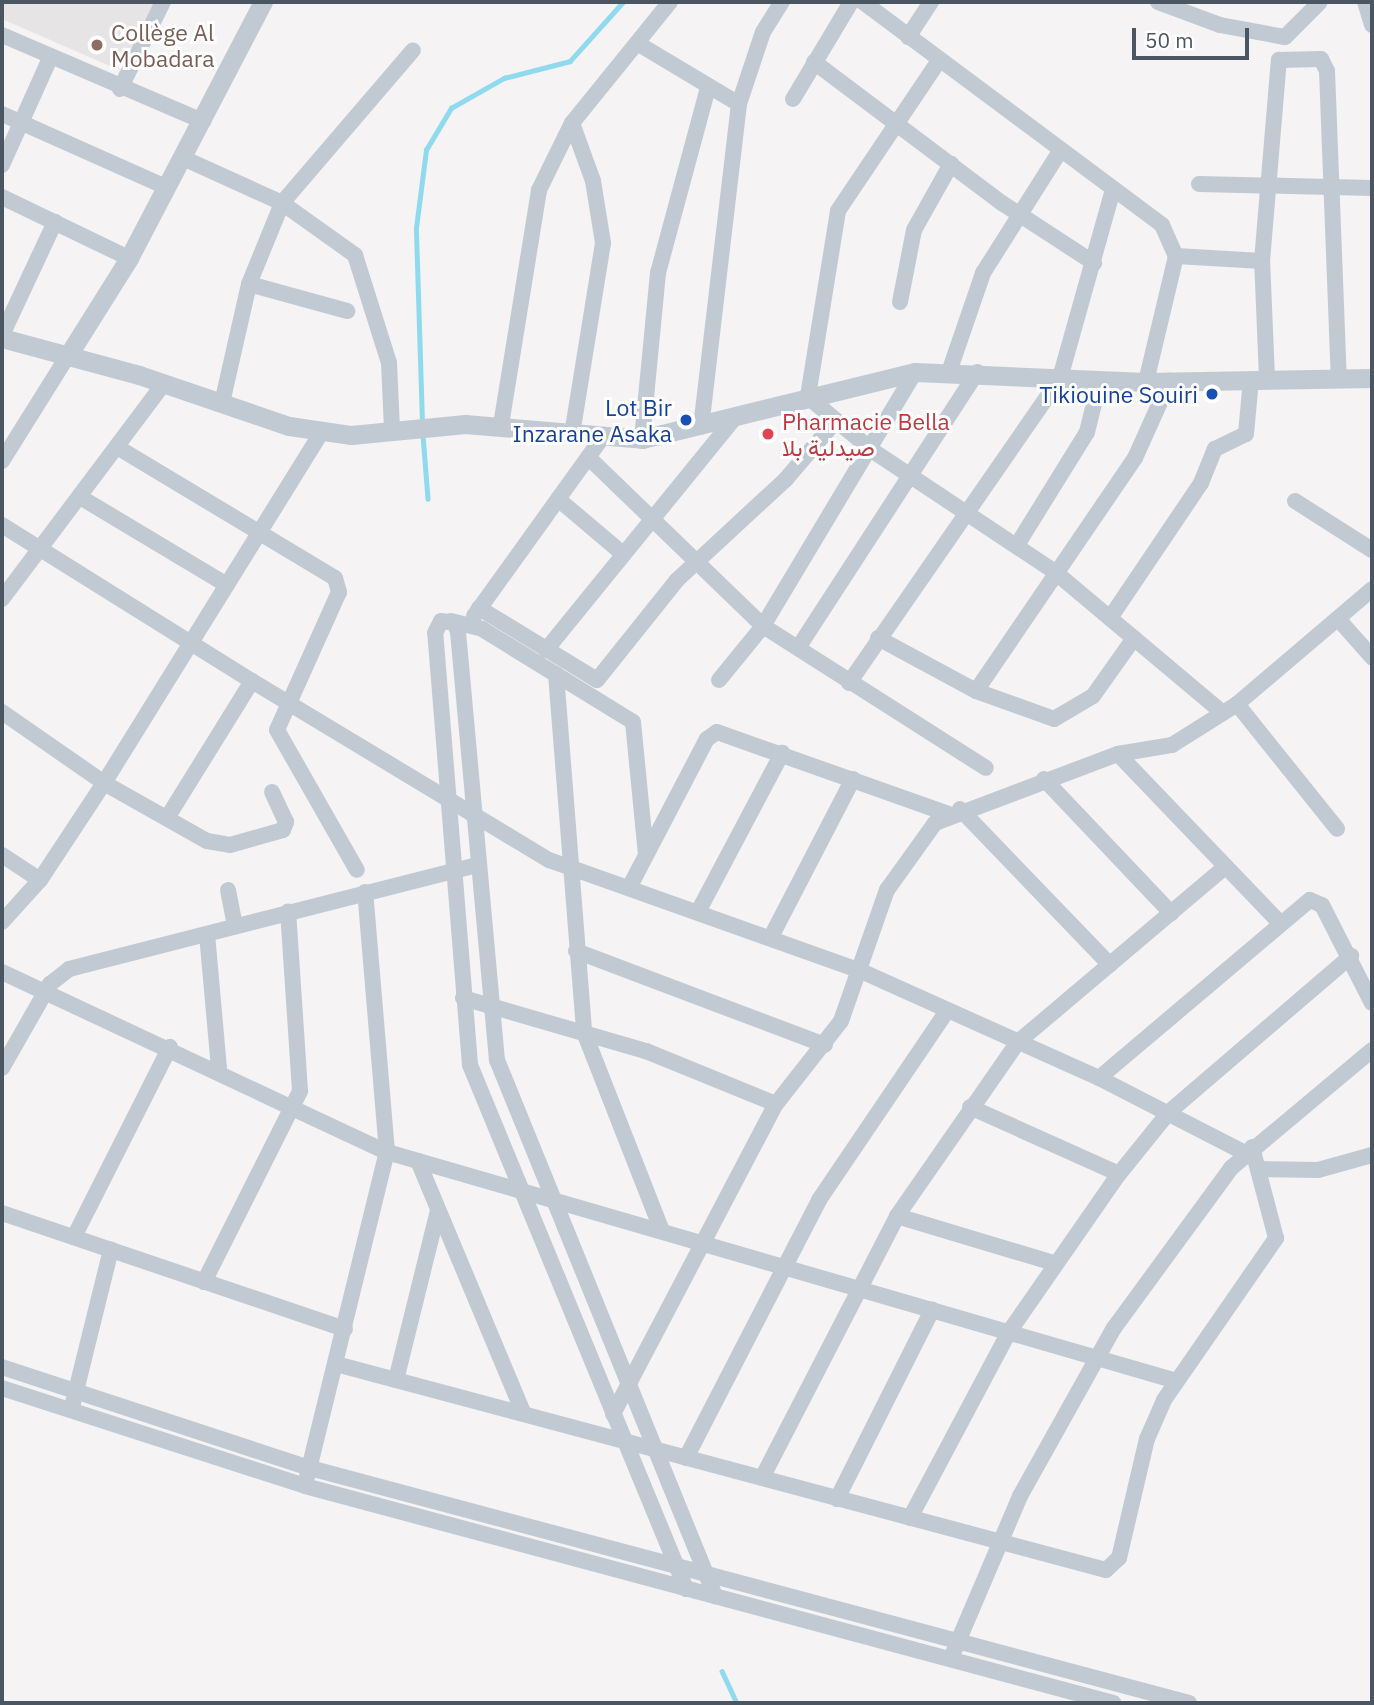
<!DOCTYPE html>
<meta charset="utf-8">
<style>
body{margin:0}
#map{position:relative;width:1374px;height:1705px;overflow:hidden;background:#f5f3f3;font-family:"IBM Plex Sans",Vazirmatn,sans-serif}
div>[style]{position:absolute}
.education>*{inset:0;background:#e6e4e5}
.stream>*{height:4.5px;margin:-2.25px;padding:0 2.25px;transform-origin:2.25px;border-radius:2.25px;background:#90daee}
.minor>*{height:16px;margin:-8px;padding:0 8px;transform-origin:8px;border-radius:8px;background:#c1cad2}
.tertiary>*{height:19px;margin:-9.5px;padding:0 9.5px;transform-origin:9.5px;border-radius:9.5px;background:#c1cad2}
.dots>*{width:19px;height:19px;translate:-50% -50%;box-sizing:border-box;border:4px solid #fff;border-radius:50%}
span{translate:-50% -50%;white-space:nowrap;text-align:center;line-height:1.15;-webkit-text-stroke:6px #fff;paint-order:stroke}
.education-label{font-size:23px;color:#785e54}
.left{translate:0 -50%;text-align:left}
.transit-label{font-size:23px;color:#164399}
.right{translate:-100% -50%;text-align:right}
.health-label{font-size:23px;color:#be3a42}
.frame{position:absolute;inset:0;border:4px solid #4a5661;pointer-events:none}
.scale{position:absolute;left:1132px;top:28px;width:117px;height:32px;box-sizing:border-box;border:4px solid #4a5661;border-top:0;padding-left:9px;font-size:21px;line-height:24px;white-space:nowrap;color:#4a5661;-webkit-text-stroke:5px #fff;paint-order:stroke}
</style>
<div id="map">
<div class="education">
<div style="clip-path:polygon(2px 2px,155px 2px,119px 70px,2px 19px)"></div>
</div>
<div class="stream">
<div style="left:422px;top:423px;width:195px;rotate:-91.8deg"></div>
<div style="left:416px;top:228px;width:79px;rotate:-82.7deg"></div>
<div style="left:426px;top:150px;width:49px;rotate:-59.2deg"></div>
<div style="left:451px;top:108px;width:61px;rotate:-29.5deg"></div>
<div style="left:504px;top:78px;width:68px;rotate:-14.4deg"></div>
<div style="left:570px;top:61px;width:79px;rotate:-48.1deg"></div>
<div style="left:423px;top:435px;width:64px;rotate:85.5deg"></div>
<div style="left:722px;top:1671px;width:35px;rotate:65deg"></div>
</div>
<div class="minor">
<div style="left:863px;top:2px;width:373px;rotate:36.7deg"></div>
<div style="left:1162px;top:225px;width:34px;rotate:66deg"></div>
<div style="left:1176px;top:256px;width:130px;rotate:103.4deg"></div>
<div style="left:1158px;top:2px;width:66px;rotate:20.4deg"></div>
<div style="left:1220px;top:25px;width:66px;rotate:10.5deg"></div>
<div style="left:1285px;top:37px;width:49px;rotate:-45deg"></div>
<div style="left:1365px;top:2px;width:24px;rotate:73deg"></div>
<div style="left:2px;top:35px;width:219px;rotate:23.2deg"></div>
<div style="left:908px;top:37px;width:42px;rotate:-56.7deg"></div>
<div style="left:637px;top:43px;width:119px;rotate:30.9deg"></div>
<div style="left:739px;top:104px;width:325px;rotate:96.7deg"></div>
<div style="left:814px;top:62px;width:235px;rotate:36.9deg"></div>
<div style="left:1002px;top:203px;width:110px;rotate:33.1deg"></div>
<div style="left:938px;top:62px;width:179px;rotate:123.9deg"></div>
<div style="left:838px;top:211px;width:188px;rotate:99.2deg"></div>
<div style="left:808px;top:397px;width:85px;rotate:39.7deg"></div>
<div style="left:873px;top:451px;width:219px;rotate:33.6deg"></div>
<div style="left:1055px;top:572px;width:219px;rotate:40deg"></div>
<div style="left:120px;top:89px;width:97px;rotate:-63.7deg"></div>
<div style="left:793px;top:99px;width:113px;rotate:-59.1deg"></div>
<div style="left:739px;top:104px;width:76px;rotate:-71.6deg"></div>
<div style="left:763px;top:32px;width:36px;rotate:-58deg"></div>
<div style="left:2px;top:114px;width:180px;rotate:24deg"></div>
<div style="left:572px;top:123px;width:62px;rotate:70.1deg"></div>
<div style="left:593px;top:181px;width:63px;rotate:80.8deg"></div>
<div style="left:603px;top:243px;width:194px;rotate:99.2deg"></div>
<div style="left:183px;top:158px;width:109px;rotate:24.4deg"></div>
<div style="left:282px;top:203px;width:90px;rotate:35.5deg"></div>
<div style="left:355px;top:255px;width:113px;rotate:72.5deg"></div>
<div style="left:389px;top:363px;width:66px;rotate:87.4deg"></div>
<div style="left:2px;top:165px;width:117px;rotate:-65.8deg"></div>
<div style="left:1199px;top:184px;width:173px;rotate:1.3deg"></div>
<div style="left:2px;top:197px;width:141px;rotate:25.7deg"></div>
<div style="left:1176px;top:256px;width:86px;rotate:3.3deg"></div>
<div style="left:249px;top:284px;width:102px;rotate:15.4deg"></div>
<div style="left:900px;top:302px;width:73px;rotate:-79deg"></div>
<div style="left:914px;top:230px;width:76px;rotate:-60.7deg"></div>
<div style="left:2px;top:335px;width:125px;rotate:-64.9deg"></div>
<div style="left:949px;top:372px;width:105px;rotate:-71deg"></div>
<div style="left:983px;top:273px;width:142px;rotate:-57.7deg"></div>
<div style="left:1267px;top:378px;width:117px;rotate:-92.4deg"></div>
<div style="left:1262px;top:261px;width:202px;rotate:-85.2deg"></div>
<div style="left:1279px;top:60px;width:42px;rotate:-1.4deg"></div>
<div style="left:1321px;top:59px;width:13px;rotate:63deg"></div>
<div style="left:1327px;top:71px;width:307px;rotate:87.8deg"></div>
<div style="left:222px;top:403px;width:122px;rotate:-77.2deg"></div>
<div style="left:249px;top:284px;width:87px;rotate:-67.8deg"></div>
<div style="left:282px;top:203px;width:201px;rotate:-49.4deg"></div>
<div style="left:501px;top:425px;width:238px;rotate:-80.8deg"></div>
<div style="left:539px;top:190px;width:75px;rotate:-63.8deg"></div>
<div style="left:572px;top:123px;width:156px;rotate:-51deg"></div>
<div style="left:642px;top:439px;width:167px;rotate:-84.5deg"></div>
<div style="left:658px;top:273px;width:192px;rotate:-74.9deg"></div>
<div style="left:117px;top:447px;width:254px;rotate:31deg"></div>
<div style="left:335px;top:578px;width:15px;rotate:74deg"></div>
<div style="left:339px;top:592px;width:151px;rotate:114.2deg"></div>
<div style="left:277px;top:730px;width:161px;rotate:60.3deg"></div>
<div style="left:588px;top:457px;width:243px;rotate:44deg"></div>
<div style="left:763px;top:626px;width:264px;rotate:32.5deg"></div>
<div style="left:2px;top:461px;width:123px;rotate:-58deg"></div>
<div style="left:80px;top:497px;width:171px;rotate:30.9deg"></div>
<div style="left:558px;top:499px;width:85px;rotate:40.2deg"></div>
<div style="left:1295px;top:501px;width:91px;rotate:32.5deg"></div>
<div style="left:2px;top:525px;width:295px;rotate:32deg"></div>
<div style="left:252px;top:681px;width:161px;rotate:121.8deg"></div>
<div style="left:1017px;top:545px;width:133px;rotate:-58.2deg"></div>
<div style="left:1087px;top:432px;width:54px;rotate:-76deg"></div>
<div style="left:2px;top:599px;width:270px;rotate:-53.1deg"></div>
<div style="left:479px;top:608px;width:138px;rotate:31.4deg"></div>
<div style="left:597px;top:680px;width:128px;rotate:-51.3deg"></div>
<div style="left:677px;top:580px;width:149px;rotate:-42.8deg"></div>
<div style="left:786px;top:479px;width:74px;rotate:-49.4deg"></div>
<div style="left:474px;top:616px;width:219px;rotate:-54.3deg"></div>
<div style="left:1110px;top:618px;width:163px;rotate:-56deg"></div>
<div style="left:1201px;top:483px;width:37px;rotate:-68deg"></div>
<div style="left:1215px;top:449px;width:34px;rotate:-26deg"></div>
<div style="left:1246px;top:434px;width:55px;rotate:-84.8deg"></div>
<div style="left:1339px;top:620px;width:50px;rotate:48.3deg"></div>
<div style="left:451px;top:621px;width:32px;rotate:14deg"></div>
<div style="left:482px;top:629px;width:177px;rotate:31.6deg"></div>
<div style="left:633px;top:722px;width:133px;rotate:84.4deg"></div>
<div style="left:878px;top:638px;width:111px;rotate:28.4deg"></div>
<div style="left:976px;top:691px;width:83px;rotate:19.7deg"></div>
<div style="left:1054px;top:719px;width:45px;rotate:-30.5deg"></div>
<div style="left:1093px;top:696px;width:71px;rotate:-54.7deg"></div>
<div style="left:798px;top:648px;width:329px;rotate:-57deg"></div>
<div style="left:546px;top:650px;width:298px;rotate:-50.9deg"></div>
<div style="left:556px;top:674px;width:359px;rotate:85.5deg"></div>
<div style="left:584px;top:1032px;width:214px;rotate:68.6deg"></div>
<div style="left:719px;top:680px;width:70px;rotate:-50.8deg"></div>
<div style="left:763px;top:626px;width:296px;rotate:-59.1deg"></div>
<div style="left:252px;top:681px;width:347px;rotate:31.1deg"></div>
<div style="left:549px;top:860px;width:331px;rotate:19.6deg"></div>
<div style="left:861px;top:971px;width:261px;rotate:24.2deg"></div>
<div style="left:1099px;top:1078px;width:164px;rotate:27.2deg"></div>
<div style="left:849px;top:683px;width:371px;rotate:-55.3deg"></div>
<div style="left:1060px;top:378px;width:192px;rotate:-74.3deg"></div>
<div style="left:976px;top:691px;width:282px;rotate:-55.7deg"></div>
<div style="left:1135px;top:458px;width:85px;rotate:-65.8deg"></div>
<div style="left:1237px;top:704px;width:160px;rotate:51.3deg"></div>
<div style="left:2px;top:712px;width:124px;rotate:34.8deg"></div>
<div style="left:104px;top:783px;width:118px;rotate:29.4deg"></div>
<div style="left:207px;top:841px;width:23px;rotate:10deg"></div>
<div style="left:230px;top:845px;width:55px;rotate:-15.8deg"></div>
<div style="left:283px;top:830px;width:9px;rotate:-69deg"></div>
<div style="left:286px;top:822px;width:33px;rotate:-115deg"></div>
<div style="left:1118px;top:754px;width:234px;rotate:46.2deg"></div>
<div style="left:1044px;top:779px;width:185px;rotate:46.5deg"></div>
<div style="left:960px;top:809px;width:216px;rotate:46.1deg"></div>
<div style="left:2px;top:855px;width:45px;rotate:33.3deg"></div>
<div style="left:630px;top:886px;width:166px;rotate:-62.4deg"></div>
<div style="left:707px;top:739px;width:12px;rotate:-35deg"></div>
<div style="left:717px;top:732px;width:246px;rotate:19.5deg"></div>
<div style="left:228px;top:890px;width:37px;rotate:79deg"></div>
<div style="left:699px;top:910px;width:178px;rotate:-62.1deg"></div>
<div style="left:2px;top:922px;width:57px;rotate:-47.9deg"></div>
<div style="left:40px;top:880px;width:116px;rotate:-56.6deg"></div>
<div style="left:104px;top:783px;width:412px;rotate:-58.2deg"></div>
<div style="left:207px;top:934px;width:136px;rotate:84.9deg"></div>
<div style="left:771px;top:937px;width:178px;rotate:-62.6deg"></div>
<div style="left:576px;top:951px;width:266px;rotate:20.7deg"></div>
<div style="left:2px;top:972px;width:425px;rotate:25.1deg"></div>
<div style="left:387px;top:1152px;width:822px;rotate:16.18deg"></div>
<div style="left:463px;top:998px;width:191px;rotate:16.2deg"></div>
<div style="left:646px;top:1051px;width:140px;rotate:22.2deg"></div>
<div style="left:2px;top:1068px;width:97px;rotate:-60.3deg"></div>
<div style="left:50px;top:984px;width:24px;rotate:-38deg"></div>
<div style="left:69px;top:969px;width:421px;rotate:-14.3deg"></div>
<div style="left:1099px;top:1078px;width:276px;rotate:-40.2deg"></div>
<div style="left:1310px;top:900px;width:13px;rotate:23deg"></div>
<div style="left:1322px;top:905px;width:110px;rotate:63deg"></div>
<div style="left:970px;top:1107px;width:163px;rotate:24.2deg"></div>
<div style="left:418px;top:1161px;width:274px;rotate:67.3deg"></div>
<div style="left:1259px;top:1169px;width:59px;rotate:1deg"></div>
<div style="left:1318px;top:1170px;width:56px;rotate:-15.5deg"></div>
<div style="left:2px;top:1213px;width:362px;rotate:18.7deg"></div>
<div style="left:897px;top:1216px;width:164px;rotate:16.7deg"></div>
<div style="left:74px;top:1237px;width:213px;rotate:-63.2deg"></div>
<div style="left:204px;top:1282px;width:214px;rotate:-63.3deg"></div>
<div style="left:300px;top:1091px;width:180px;rotate:-93.8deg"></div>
<div style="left:336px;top:1364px;width:797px;rotate:14.98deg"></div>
<div style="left:1106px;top:1570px;width:18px;rotate:-43deg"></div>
<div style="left:1119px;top:1558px;width:122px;rotate:-76.8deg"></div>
<div style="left:1147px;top:1439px;width:43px;rotate:-66.4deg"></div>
<div style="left:1164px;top:1400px;width:197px;rotate:-55.3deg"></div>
<div style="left:1276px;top:1238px;width:94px;rotate:-104.8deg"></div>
<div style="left:2px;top:1367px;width:324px;rotate:18.2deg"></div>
<div style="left:310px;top:1468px;width:910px;rotate:14.97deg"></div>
<div style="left:396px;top:1380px;width:175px;rotate:-76.1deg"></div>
<div style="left:2px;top:1388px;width:318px;rotate:17.9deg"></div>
<div style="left:305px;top:1486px;width:837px;rotate:15.03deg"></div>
<div style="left:73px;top:1403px;width:158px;rotate:-76.1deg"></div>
<div style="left:613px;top:1414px;width:350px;rotate:-62.3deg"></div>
<div style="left:776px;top:1104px;width:105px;rotate:-51.9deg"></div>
<div style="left:841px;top:1021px;width:139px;rotate:-70.7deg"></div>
<div style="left:887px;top:890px;width:82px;rotate:-54.4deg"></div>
<div style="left:935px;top:823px;width:196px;rotate:-20.7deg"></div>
<div style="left:1118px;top:754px;width:55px;rotate:-9.5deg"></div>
<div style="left:1172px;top:745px;width:77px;rotate:-32.2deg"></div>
<div style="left:1237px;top:704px;width:177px;rotate:-40.4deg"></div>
<div style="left:686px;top:1458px;width:290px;rotate:-62.7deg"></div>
<div style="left:819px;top:1200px;width:228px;rotate:-55.9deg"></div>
<div style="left:307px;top:1477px;width:335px;rotate:-76.2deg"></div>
<div style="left:387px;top:1152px;width:261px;rotate:-94.8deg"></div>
<div style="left:762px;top:1478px;width:295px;rotate:-62.7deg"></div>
<div style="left:897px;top:1216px;width:212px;rotate:-55.2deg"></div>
<div style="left:1018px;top:1042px;width:272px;rotate:-40.2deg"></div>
<div style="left:837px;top:1499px;width:212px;rotate:-63.3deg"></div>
<div style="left:910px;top:1518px;width:211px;rotate:-62deg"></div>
<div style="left:1009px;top:1332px;width:193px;rotate:-55.2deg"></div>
<div style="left:1119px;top:1174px;width:80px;rotate:-51.1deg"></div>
<div style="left:1169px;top:1112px;width:240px;rotate:-40.6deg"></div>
<div style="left:686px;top:1589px;width:567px;rotate:-112.4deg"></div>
<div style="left:470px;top:1065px;width:433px;rotate:-94.6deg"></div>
<div style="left:435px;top:633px;width:13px;rotate:-63deg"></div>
<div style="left:441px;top:621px;width:14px;rotate:8deg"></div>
<div style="left:455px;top:623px;width:9px;rotate:72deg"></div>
<div style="left:458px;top:632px;width:430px;rotate:84.8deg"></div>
<div style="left:497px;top:1060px;width:579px;rotate:67.87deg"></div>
<div style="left:954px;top:1651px;width:168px;rotate:-66.9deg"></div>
<div style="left:1020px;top:1496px;width:193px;rotate:-60.8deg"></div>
<div style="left:1114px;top:1328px;width:198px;rotate:-53.8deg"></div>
<div style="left:1231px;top:1168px;width:184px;rotate:-39.9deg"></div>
</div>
<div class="tertiary">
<div style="left:2px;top:338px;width:142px;rotate:15.1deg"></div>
<div style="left:139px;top:375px;width:158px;rotate:18.8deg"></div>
<div style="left:289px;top:426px;width:63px;rotate:8.3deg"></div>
<div style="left:351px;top:435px;width:115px;rotate:-5.5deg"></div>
<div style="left:465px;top:424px;width:178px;rotate:4.8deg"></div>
<div style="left:642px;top:439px;width:281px;rotate:-13.8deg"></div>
<div style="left:915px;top:372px;width:231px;rotate:2.5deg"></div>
<div style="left:1146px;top:382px;width:226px;rotate:-1deg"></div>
<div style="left:67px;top:357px;width:117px;rotate:-57.9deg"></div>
<div style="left:129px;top:258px;width:289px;rotate:-62.4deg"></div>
</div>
<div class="dots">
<div style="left:97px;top:45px;background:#8d6e63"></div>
<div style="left:1212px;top:394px;background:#1a4fb4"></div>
<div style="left:686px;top:420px;background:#1a4fb4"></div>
<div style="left:768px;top:434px;background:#e0444e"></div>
</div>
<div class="education-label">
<span class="left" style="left:111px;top:45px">Collège Al<br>Mobadara</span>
</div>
<div class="transit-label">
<span class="right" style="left:1198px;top:394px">Tikiouine Souiri</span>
<span class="right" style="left:672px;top:420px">Lot Bir<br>Inzarane Asaka</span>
</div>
<div class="health-label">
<span class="left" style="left:782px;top:434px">Pharmacie Bella<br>صيدلية بلا</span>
</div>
<div class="frame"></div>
<div class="scale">50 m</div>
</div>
